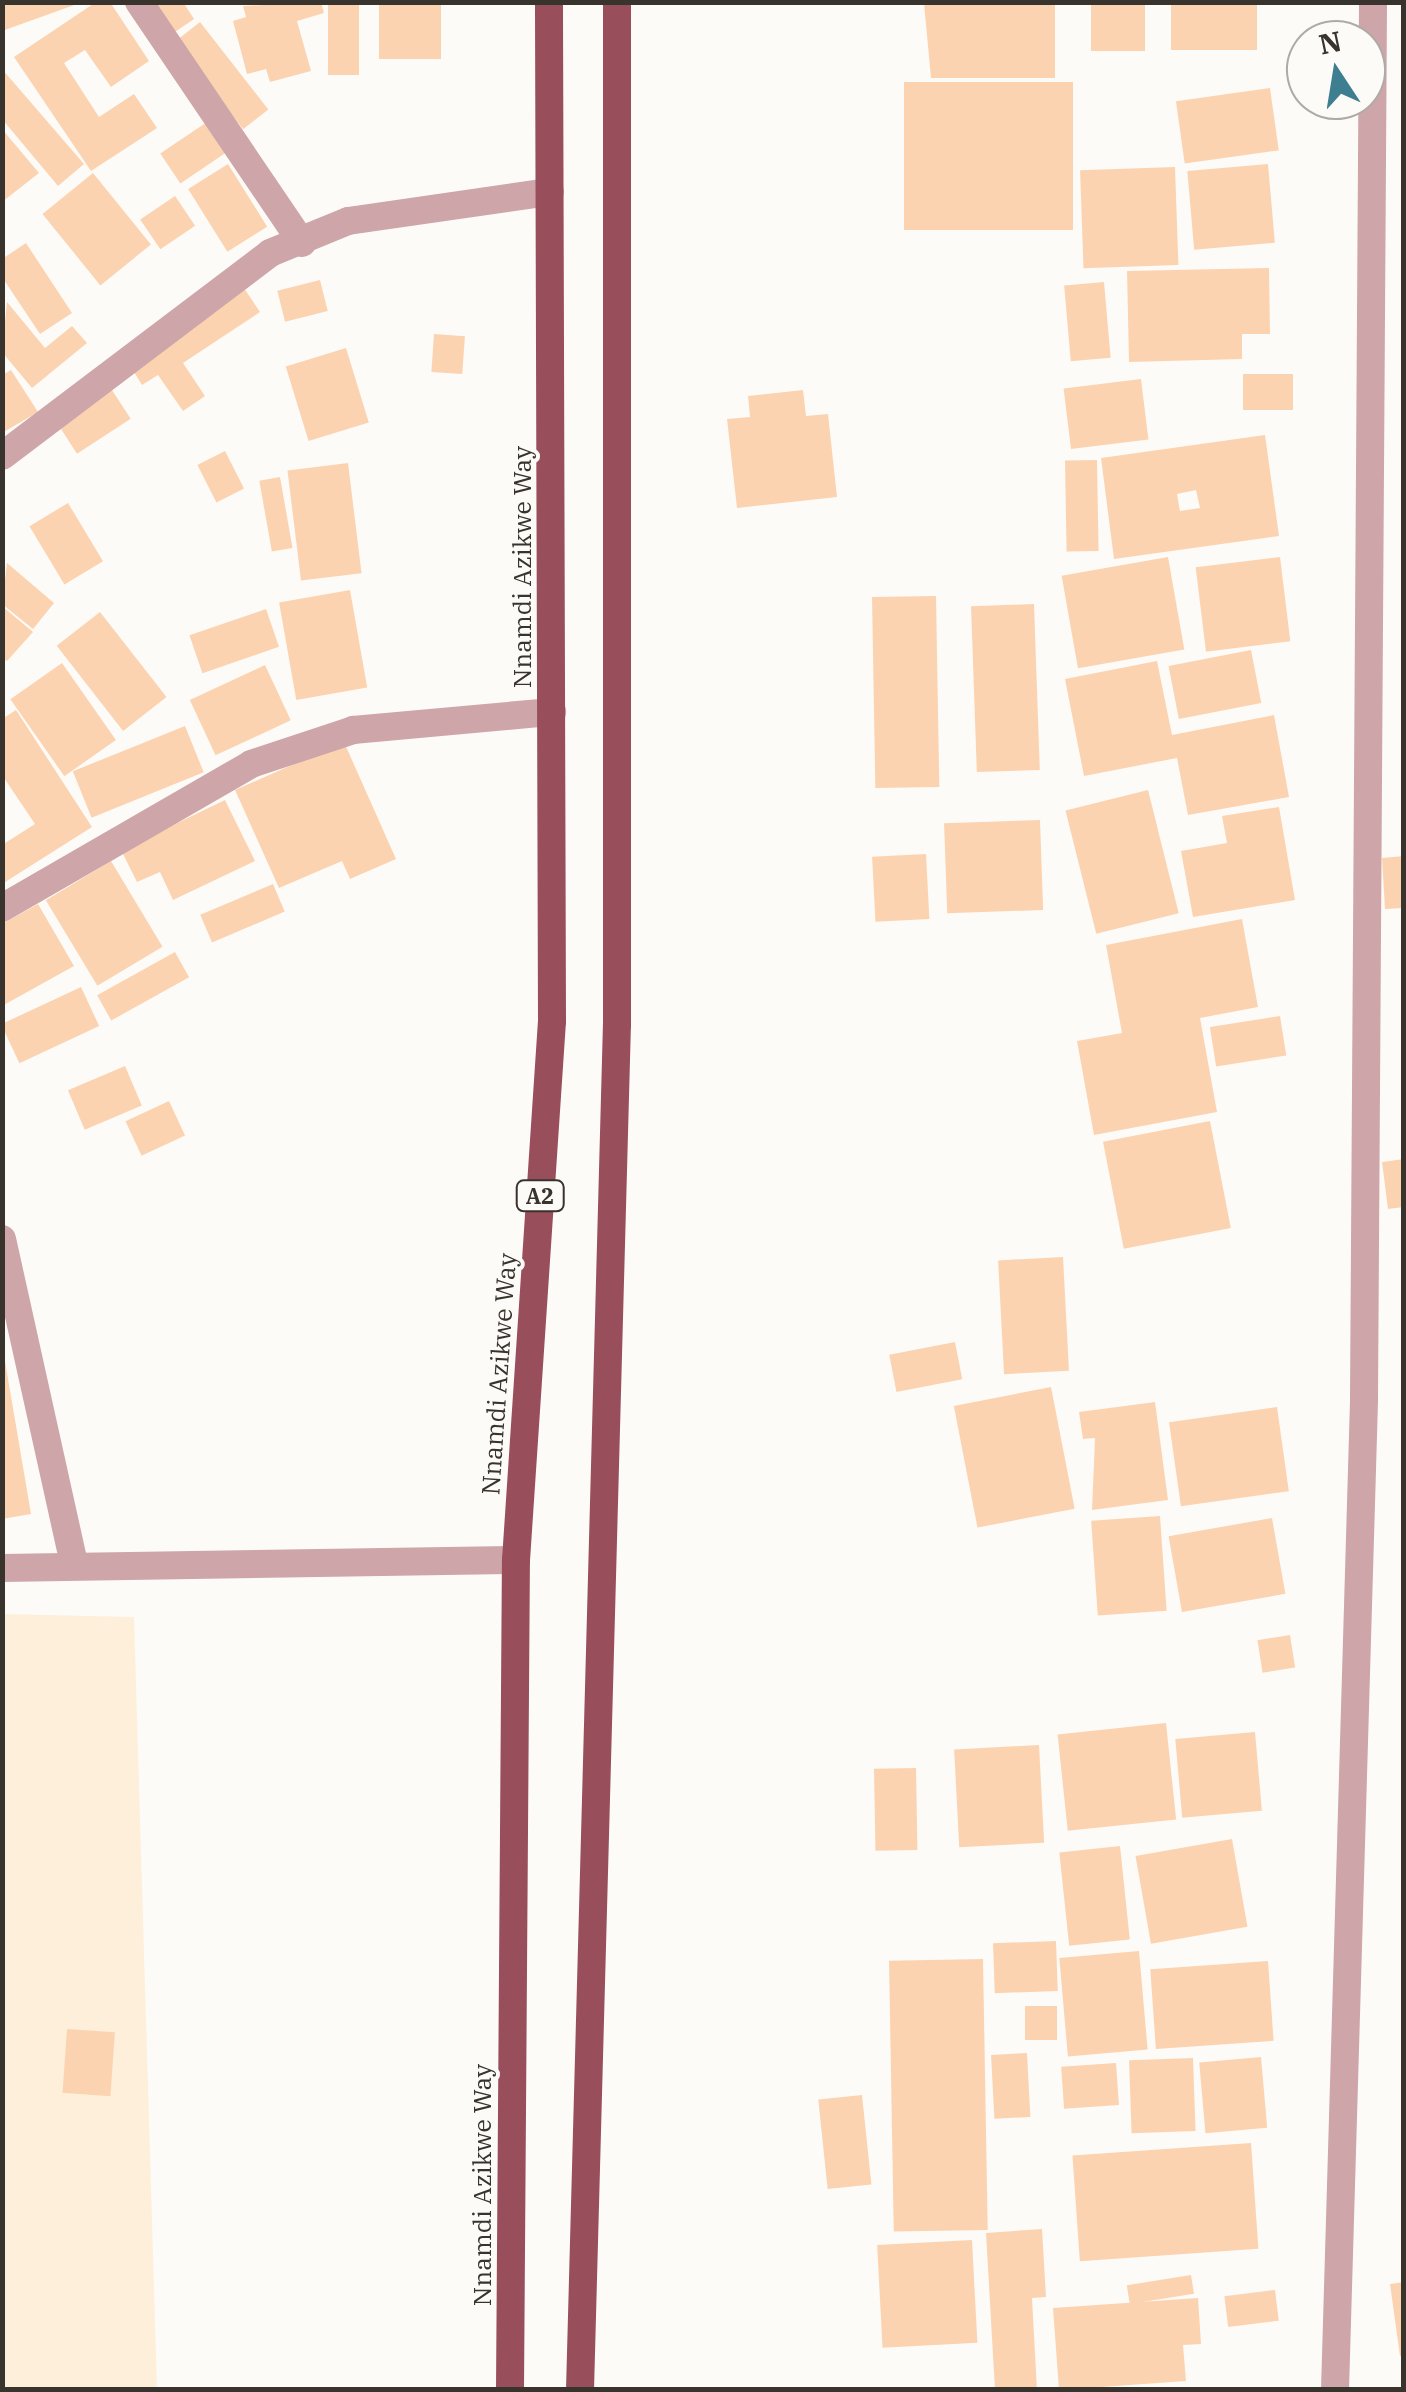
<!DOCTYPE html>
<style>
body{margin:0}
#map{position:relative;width:1406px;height:2392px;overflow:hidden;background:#fdfbf7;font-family:"IBM Plex Serif",serif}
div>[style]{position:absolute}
.built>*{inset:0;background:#feefdb}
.building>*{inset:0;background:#fcd3b1;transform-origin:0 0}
.minor>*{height:28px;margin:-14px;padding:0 14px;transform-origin:14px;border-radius:14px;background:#cea5a9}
.trunk>*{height:28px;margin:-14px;padding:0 14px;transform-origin:14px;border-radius:14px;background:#994e5b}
span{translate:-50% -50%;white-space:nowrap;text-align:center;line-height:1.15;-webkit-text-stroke:8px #fdfbf7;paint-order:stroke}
.shield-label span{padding:2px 8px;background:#fdfbf7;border:2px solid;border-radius:8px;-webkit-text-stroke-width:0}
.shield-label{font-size:22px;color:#38332c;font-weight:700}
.street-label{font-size:25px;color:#38332c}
.frame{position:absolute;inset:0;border:5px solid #38332c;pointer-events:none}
.north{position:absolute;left:1286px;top:20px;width:100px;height:100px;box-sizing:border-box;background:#fdfbf7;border:2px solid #aeaba6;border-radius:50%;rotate:348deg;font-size:28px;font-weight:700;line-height:40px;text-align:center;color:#38332c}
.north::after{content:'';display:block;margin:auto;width:35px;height:45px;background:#3d7e91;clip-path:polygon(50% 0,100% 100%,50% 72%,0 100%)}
</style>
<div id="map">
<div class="built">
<div style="clip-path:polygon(3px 1614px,134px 1617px,157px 2389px,3px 2390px)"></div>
</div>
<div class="building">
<div style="clip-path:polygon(2px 2px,80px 2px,80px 3px,2px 31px)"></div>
<div style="clip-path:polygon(96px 2px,110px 2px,149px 61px,111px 87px,85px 50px,64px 63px,99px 117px,134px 94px,157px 128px,91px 171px,14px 57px)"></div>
<div style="clip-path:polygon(150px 2px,183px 2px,194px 19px,172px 34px)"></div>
<div style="clip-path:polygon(321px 2px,324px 13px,297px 21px,311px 71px,270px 82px,266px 69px,247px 74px,233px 21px,246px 17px,243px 6px)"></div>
<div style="left:328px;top:2px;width:31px;height:73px"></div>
<div style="left:379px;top:2px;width:62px;height:57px"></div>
<div style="clip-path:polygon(940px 2px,1055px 2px,1055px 78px,931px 78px,924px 3px)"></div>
<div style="left:1091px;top:2px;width:54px;height:49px"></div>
<div style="left:1171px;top:2px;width:86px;height:48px"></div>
<div style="left:200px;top:22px;width:111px;height:32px;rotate:52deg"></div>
<div style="clip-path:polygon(2px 69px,84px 164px,58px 186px,2px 119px)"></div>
<div style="left:1073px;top:82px;width:148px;height:169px;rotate:90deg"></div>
<div style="left:1270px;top:88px;width:63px;height:95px;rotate:82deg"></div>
<div style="left:210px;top:120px;width:36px;height:60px;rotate:56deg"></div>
<div style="clip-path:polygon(2px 129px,39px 173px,2px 202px)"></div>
<div style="left:228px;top:164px;width:74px;height:47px;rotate:58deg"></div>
<div style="left:1268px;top:164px;width:79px;height:81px;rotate:85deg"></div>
<div style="left:1175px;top:167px;width:98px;height:95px;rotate:88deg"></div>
<div style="left:93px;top:173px;width:92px;height:65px;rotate:51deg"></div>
<div style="left:175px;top:196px;width:36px;height:42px;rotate:56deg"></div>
<div style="clip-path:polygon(26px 243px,72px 313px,40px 334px,2px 277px,2px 259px)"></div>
<div style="clip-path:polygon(1269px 268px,1270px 334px,1242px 334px,1242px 359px,1129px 362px,1127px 271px)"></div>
<div style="left:320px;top:280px;width:32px;height:44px;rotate:76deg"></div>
<div style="left:1104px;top:282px;width:76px;height:40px;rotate:85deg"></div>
<div style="clip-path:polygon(242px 285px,260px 312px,183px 363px,205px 396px,183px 411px,158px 375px,142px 385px,129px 364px)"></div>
<div style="clip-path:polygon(7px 302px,45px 348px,72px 326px,87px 343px,32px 388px,2px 352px)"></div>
<div style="left:434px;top:334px;width:31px;height:38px;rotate:4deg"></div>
<div style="left:346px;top:348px;width:78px;height:63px;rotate:73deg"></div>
<div style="clip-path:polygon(11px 370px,38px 412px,2px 433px,2px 375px)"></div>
<div style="left:1293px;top:374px;width:36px;height:50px;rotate:90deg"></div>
<div style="left:1141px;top:379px;width:61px;height:78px;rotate:83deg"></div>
<div style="left:110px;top:387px;width:38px;height:64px;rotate:57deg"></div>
<div style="clip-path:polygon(803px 390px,806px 416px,828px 414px,837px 497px,737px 508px,727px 419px,750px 417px,748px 396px)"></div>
<div style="clip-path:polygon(evenodd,1265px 435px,1279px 536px,1114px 559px,1101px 458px,1265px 435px,1196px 490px,1200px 508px,1180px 511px,1177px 494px,1196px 490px)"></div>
<div style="left:225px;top:451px;width:42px;height:31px;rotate:63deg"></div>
<div style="left:1097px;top:460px;width:91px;height:32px;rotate:89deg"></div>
<div style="left:348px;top:463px;width:111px;height:61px;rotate:83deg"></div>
<div style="left:280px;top:477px;width:72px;height:21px;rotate:80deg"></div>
<div style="left:68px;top:503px;width:68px;height:45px;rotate:59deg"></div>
<div style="left:1168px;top:557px;width:94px;height:108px;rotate:80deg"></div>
<div style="left:1280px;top:557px;width:85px;height:85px;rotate:83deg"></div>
<div style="clip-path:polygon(7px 563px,54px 603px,33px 629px,2px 604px)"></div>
<div style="left:350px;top:590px;width:99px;height:72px;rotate:80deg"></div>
<div style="left:936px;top:596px;width:191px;height:64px;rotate:89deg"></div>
<div style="left:1034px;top:604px;width:166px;height:63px;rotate:88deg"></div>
<div style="clip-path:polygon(2px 606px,33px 632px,7px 661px,2px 658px)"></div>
<div style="left:266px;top:609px;width:40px;height:81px;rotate:71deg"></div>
<div style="left:100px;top:612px;width:108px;height:55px;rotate:52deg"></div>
<div style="left:1251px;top:650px;width:54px;height:84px;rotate:79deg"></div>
<div style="clip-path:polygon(1157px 661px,1172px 735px,1274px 715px,1289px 797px,1188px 815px,1177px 758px,1084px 776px,1065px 679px)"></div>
<div style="left:62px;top:663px;width:94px;height:63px;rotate:55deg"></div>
<div style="left:265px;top:665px;width:61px;height:83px;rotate:65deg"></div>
<div style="clip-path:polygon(16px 710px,92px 827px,2px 884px,2px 845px,35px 824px,2px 775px,2px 719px)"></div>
<div style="left:185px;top:726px;width:50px;height:121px;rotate:68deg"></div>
<div style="clip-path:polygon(344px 742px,396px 859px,350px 879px,342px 861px,279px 888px,235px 790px)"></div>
<div style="left:1148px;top:790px;width:127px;height:85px;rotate:76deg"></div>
<div style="clip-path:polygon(225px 800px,255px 861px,173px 900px,160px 872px,137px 882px,121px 850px)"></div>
<div style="clip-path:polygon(1279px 807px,1295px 900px,1193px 917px,1181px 851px,1227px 843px,1222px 816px)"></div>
<div style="left:1040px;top:820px;width:90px;height:96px;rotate:88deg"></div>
<div style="left:926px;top:854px;width:65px;height:54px;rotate:87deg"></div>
<div style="clip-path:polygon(1404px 856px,1404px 908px,1385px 909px,1382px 858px)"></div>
<div style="left:111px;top:861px;width:100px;height:76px;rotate:59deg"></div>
<div style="left:273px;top:884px;width:30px;height:79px;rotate:67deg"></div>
<div style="clip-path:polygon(38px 904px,74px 966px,2px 1006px,2px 924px)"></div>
<div style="clip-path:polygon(1242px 919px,1258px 1007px,1200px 1018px,1217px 1112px,1094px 1135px,1077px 1041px,1122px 1033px,1106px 945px)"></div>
<div style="left:175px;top:952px;width:29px;height:89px;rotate:61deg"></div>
<div style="left:81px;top:987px;width:43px;height:88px;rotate:65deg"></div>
<div style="left:1280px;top:1016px;width:40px;height:71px;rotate:81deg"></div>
<div style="left:125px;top:1066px;width:43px;height:62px;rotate:67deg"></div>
<div style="left:169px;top:1101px;width:38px;height:48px;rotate:65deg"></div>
<div style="left:1210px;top:1121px;width:109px;height:109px;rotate:79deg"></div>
<div style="clip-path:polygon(1404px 1159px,1404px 1207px,1388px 1209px,1382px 1162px)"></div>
<div style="left:1063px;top:1257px;width:114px;height:65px;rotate:87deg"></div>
<div style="left:955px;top:1342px;width:38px;height:67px;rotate:79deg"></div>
<div style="clip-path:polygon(5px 1361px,31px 1514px,2px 1519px,2px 1362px)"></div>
<div style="left:1051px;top:1387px;width:124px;height:99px;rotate:79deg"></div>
<div style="clip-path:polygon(1155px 1402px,1168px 1500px,1092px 1510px,1095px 1438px,1083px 1439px,1079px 1412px)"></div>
<div style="left:1277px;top:1407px;width:85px;height:109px;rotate:82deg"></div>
<div style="left:1160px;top:1516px;width:95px;height:69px;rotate:86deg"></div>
<div style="left:1272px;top:1518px;width:77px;height:105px;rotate:80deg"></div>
<div style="left:1290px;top:1635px;width:33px;height:33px;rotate:81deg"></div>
<div style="left:1166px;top:1723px;width:97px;height:109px;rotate:84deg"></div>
<div style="left:1255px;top:1732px;width:79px;height:80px;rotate:85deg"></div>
<div style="left:1039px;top:1745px;width:98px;height:85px;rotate:87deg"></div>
<div style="left:916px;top:1768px;width:82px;height:42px;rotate:89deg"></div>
<div style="left:1232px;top:1839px;width:89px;height:98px;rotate:80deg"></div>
<div style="left:1120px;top:1846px;width:94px;height:61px;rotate:84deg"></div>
<div style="left:1056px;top:1941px;width:50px;height:63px;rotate:88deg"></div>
<div style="left:1139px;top:1951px;width:99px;height:80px;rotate:85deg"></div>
<div style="left:983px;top:1959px;width:271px;height:94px;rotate:89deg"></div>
<div style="left:1268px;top:1961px;width:80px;height:118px;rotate:86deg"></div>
<div style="left:1025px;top:2006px;width:32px;height:34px"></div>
<div style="left:67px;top:2029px;width:48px;height:64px;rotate:4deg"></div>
<div style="left:1027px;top:2053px;width:64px;height:36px;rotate:87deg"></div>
<div style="left:1261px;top:2057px;width:71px;height:62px;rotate:85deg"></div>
<div style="left:1193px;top:2058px;width:73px;height:64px;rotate:88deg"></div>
<div style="left:1116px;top:2063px;width:42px;height:55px;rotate:86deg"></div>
<div style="left:862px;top:2095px;width:90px;height:44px;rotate:84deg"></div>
<div style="left:1251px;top:2143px;width:106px;height:179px;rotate:86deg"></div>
<div style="clip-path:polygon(1042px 2229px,1046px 2297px,1032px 2298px,1037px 2390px,995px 2390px,986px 2233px)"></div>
<div style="left:972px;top:2240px;width:103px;height:95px;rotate:87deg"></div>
<div style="left:1191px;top:2275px;width:19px;height:65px;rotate:81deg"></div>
<div style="clip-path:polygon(1404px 2282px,1404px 2356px,1400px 2356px,1390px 2284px)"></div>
<div style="left:1275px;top:2290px;width:31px;height:51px;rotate:83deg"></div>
<div style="clip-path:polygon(1198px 2298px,1201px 2344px,1183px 2345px,1186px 2381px,1059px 2390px,1053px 2308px)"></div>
</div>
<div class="minor">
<div style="left:139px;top:2px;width:291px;rotate:55.9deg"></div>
<div style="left:2px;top:456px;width:336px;rotate:-37.1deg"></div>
<div style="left:270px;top:253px;width:84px;rotate:-22.3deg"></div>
<div style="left:348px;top:221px;width:204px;rotate:-8.2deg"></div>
<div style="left:2px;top:908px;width:288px;rotate:-30deg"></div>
<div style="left:251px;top:764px;width:108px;rotate:-18.4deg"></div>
<div style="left:353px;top:730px;width:200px;rotate:-5.2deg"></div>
<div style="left:2px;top:1239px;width:333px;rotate:77.5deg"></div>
<div style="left:2px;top:1568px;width:514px;rotate:-0.89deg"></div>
<div style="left:1335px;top:2390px;width:991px;rotate:-88.32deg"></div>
<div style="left:1364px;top:1399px;width:1397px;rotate:-89.63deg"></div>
</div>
<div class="trunk">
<div style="left:510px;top:2390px;width:830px;rotate:-89.59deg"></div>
<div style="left:516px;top:1560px;width:540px;rotate:-86.18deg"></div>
<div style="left:552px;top:1021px;width:1019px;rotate:-90.17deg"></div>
<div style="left:580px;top:2390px;width:1366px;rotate:-88.45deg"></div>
<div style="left:617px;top:1025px;width:1023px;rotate:-90deg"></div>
</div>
<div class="shield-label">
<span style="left:540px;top:1196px">A2</span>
</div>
<div class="street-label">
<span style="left:522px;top:567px;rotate:-90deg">Nnamdi Azikwe Way</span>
<span style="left:499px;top:1374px;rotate:-86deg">Nnamdi Azikwe Way</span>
<span style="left:482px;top:2185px;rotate:-90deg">Nnamdi Azikwe Way</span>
</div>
<div class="frame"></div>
<div class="north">N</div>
</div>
